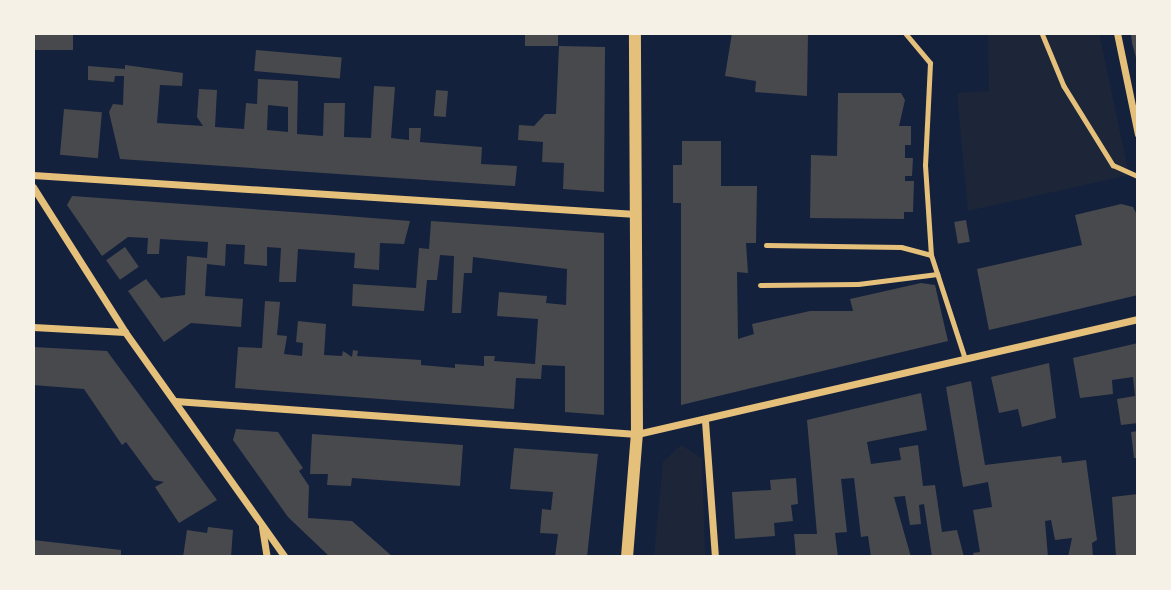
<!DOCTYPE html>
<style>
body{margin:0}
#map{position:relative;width:1171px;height:590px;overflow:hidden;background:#14213d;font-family:"PT Sans",sans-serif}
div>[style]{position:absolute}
.green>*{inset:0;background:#1d2539}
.building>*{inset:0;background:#48494c;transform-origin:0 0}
.path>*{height:4.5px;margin:-2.25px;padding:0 2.25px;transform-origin:2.25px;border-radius:2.25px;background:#e5c07b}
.service>*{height:5px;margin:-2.5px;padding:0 2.5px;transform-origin:2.5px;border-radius:2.5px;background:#e5c07b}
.minor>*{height:7px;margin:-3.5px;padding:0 3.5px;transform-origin:3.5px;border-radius:3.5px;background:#e5c07b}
.tertiary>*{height:12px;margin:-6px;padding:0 6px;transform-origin:6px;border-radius:6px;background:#e5c07b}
span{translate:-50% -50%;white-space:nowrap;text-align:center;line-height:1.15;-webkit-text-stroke:7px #f6f1e7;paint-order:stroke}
.frame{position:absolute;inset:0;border:35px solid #f6f1e7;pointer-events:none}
</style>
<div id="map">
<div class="green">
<div style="clip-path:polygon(988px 33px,1099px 33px,1129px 175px,968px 211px,957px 93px,989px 91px)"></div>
<div style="clip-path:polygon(681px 445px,702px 458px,705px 557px,654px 557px,663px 462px)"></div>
</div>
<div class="building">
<div style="left:33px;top:33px;width:40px;height:17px"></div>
<div style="left:525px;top:33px;width:33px;height:13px"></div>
<div style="clip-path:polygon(732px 33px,808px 33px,807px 96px,755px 92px,756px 81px,725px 76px)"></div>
<div style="clip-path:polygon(1131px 33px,1138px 33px,1138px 65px,1132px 43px)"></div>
<div style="clip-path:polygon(559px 46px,605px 47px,604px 192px,563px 189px,564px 163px,542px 162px,543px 142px,518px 140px,519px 125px,534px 126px,545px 114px,556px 114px)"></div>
<div style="left:256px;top:50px;width:86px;height:21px;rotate:5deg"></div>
<div style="clip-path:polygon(evenodd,125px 65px,183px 73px,182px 86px,160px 85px,157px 123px,203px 126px,197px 117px,199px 89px,217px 90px,215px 127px,244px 129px,246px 103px,257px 104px,258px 79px,298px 81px,297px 134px,323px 136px,324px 103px,345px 103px,344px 137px,371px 138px,374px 86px,395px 87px,391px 138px,409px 140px,409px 128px,421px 128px,420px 142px,482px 147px,481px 164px,517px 166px,515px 186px,120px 159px,109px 112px,113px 104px,123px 105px,124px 76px,115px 76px,114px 82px,88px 80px,88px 66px,125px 69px,125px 65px,268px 105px,288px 107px,288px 132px,267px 130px,268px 105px)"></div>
<div style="left:436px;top:90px;width:12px;height:26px;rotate:5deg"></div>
<div style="clip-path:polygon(838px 93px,901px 93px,905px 100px,899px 126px,911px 126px,911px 145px,905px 145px,905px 158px,913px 158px,912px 176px,905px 176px,905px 181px,914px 181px,913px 212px,904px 212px,904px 219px,810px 218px,811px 155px,837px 156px)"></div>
<div style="left:64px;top:109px;width:38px;height:46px;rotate:5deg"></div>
<div style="clip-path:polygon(682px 141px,721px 141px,721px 186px,757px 186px,756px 243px,746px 243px,748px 273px,737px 272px,738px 339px,754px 334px,752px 324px,810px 311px,853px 311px,850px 299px,921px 283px,935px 285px,948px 341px,681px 405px,681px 203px,673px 203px,673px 165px,682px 165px)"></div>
<div style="clip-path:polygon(72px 196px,321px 214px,410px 221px,404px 244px,380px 243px,379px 270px,354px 268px,355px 253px,298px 249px,296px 282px,279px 282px,281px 248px,267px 247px,267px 266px,244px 264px,245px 245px,226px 244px,225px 266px,207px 264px,205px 296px,243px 299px,241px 327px,191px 323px,164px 342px,128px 291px,146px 279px,161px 298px,185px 295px,187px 256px,207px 258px,208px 242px,160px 239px,159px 254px,147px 254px,148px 238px,128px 237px,102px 256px,67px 205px)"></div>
<div style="clip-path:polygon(1121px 204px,1133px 207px,1138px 217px,1138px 295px,989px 330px,977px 269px,1082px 245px,1075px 215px)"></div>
<div style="left:966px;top:220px;width:22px;height:12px;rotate:80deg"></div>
<div style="clip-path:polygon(431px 221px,604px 233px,604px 415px,565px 412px,565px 366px,542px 365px,541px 379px,516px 378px,514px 409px,235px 388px,238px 347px,262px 348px,265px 301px,280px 302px,277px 335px,287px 336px,284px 354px,302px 356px,303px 343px,296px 342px,298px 321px,326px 324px,324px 355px,342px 356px,343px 351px,352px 357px,353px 350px,358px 351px,357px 356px,421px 360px,421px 365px,455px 368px,455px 364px,484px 366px,484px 356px,495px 356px,494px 361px,535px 364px,538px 319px,497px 316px,499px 292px,547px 296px,546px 303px,566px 305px,567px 269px,473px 257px,472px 273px,464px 273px,461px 313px,452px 313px,454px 256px,440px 255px,437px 280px,427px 280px,424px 311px,352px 306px,353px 284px,416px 288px,419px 248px,429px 249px)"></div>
<div style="left:125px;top:247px;width:24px;height:23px;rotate:55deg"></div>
<div style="clip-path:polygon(1138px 343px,1138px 423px,1121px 425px,1117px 399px,1135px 396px,1133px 377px,1112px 380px,1113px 394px,1080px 398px,1073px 358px)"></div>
<div style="clip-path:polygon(33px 347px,107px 351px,217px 500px,179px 523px,155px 487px,164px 482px,154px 480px,126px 442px,122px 445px,84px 389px,33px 385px)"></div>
<div style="clip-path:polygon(1049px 363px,1056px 418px,1022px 427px,1018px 409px,999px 413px,991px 377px)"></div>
<div style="clip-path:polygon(971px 381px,985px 465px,1061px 456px,1062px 463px,1086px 460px,1097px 540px,1092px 543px,1093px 557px,1068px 557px,1072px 538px,1055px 540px,1051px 520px,1045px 521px,1048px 557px,974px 557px,973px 553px,980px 552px,973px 510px,992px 507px,988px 482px,963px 487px,946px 387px)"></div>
<div style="clip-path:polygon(921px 393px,927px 430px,867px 442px,871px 464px,901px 460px,899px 448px,918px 445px,923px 486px,935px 485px,942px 532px,957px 530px,964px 557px,932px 557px,924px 504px,919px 505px,921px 524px,910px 525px,905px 496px,894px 497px,911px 557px,871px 557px,868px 536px,861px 537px,854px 478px,841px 479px,847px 532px,835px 533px,838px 557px,796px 557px,794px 534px,817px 534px,807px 420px)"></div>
<div style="clip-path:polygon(236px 429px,278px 432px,303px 468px,299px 471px,309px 486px,308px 518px,352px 521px,393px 557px,330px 557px,288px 517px,233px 440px)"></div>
<div style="clip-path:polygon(1138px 431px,1138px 458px,1134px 458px,1131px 432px)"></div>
<div style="clip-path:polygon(312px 434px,463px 445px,460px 486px,352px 478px,351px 486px,327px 485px,328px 474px,310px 474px)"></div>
<div style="clip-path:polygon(514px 448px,598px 454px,587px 557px,555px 557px,558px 534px,540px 533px,542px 509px,551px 510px,553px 492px,510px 489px)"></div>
<div style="clip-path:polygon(796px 478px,798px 504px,791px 505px,793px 521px,774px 523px,775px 536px,735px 539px,732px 492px,771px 490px,770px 480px)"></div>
<div style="clip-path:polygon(1138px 494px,1138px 557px,1116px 557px,1112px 497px)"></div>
<div style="clip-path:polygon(208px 527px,233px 530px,231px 557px,183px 557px,187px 530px,207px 533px)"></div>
<div style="clip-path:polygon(33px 540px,121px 550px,121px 557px,33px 557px)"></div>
</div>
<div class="path">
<div style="left:1042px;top:33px;width:57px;rotate:67.5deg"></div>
<div style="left:1064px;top:86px;width:93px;rotate:58.2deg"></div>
<div style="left:1113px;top:165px;width:27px;rotate:24deg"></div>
</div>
<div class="service">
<div style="left:905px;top:33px;width:39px;rotate:50deg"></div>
<div style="left:930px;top:63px;width:102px;rotate:92.8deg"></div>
<div style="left:925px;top:165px;width:90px;rotate:86.2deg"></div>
<div style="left:931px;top:255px;width:109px;rotate:71.9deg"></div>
<div style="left:766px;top:245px;width:135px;rotate:0.8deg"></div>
<div style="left:901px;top:247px;width:31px;rotate:15deg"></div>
<div style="left:760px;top:285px;width:98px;rotate:-0.6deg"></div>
<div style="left:858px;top:284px;width:80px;rotate:-7.2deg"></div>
</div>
<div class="minor">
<div style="left:1117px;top:33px;width:103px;rotate:78.3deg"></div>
<div style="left:33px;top:175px;width:604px;rotate:3.7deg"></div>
<div style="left:33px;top:187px;width:172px;rotate:57.6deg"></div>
<div style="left:125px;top:332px;width:276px;rotate:54.6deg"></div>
<div style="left:33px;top:327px;width:92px;rotate:3.1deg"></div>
<div style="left:175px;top:401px;width:463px;rotate:4.1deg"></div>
<div style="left:637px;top:434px;width:514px;rotate:-12.93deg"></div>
<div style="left:705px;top:421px;width:136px;rotate:85.8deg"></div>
<div style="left:262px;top:527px;width:30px;rotate:81deg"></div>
</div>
<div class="tertiary">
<div style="left:627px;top:557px;width:123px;rotate:-85.4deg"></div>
<div style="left:637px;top:434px;width:401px;rotate:-90.3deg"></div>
</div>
<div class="frame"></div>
</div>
